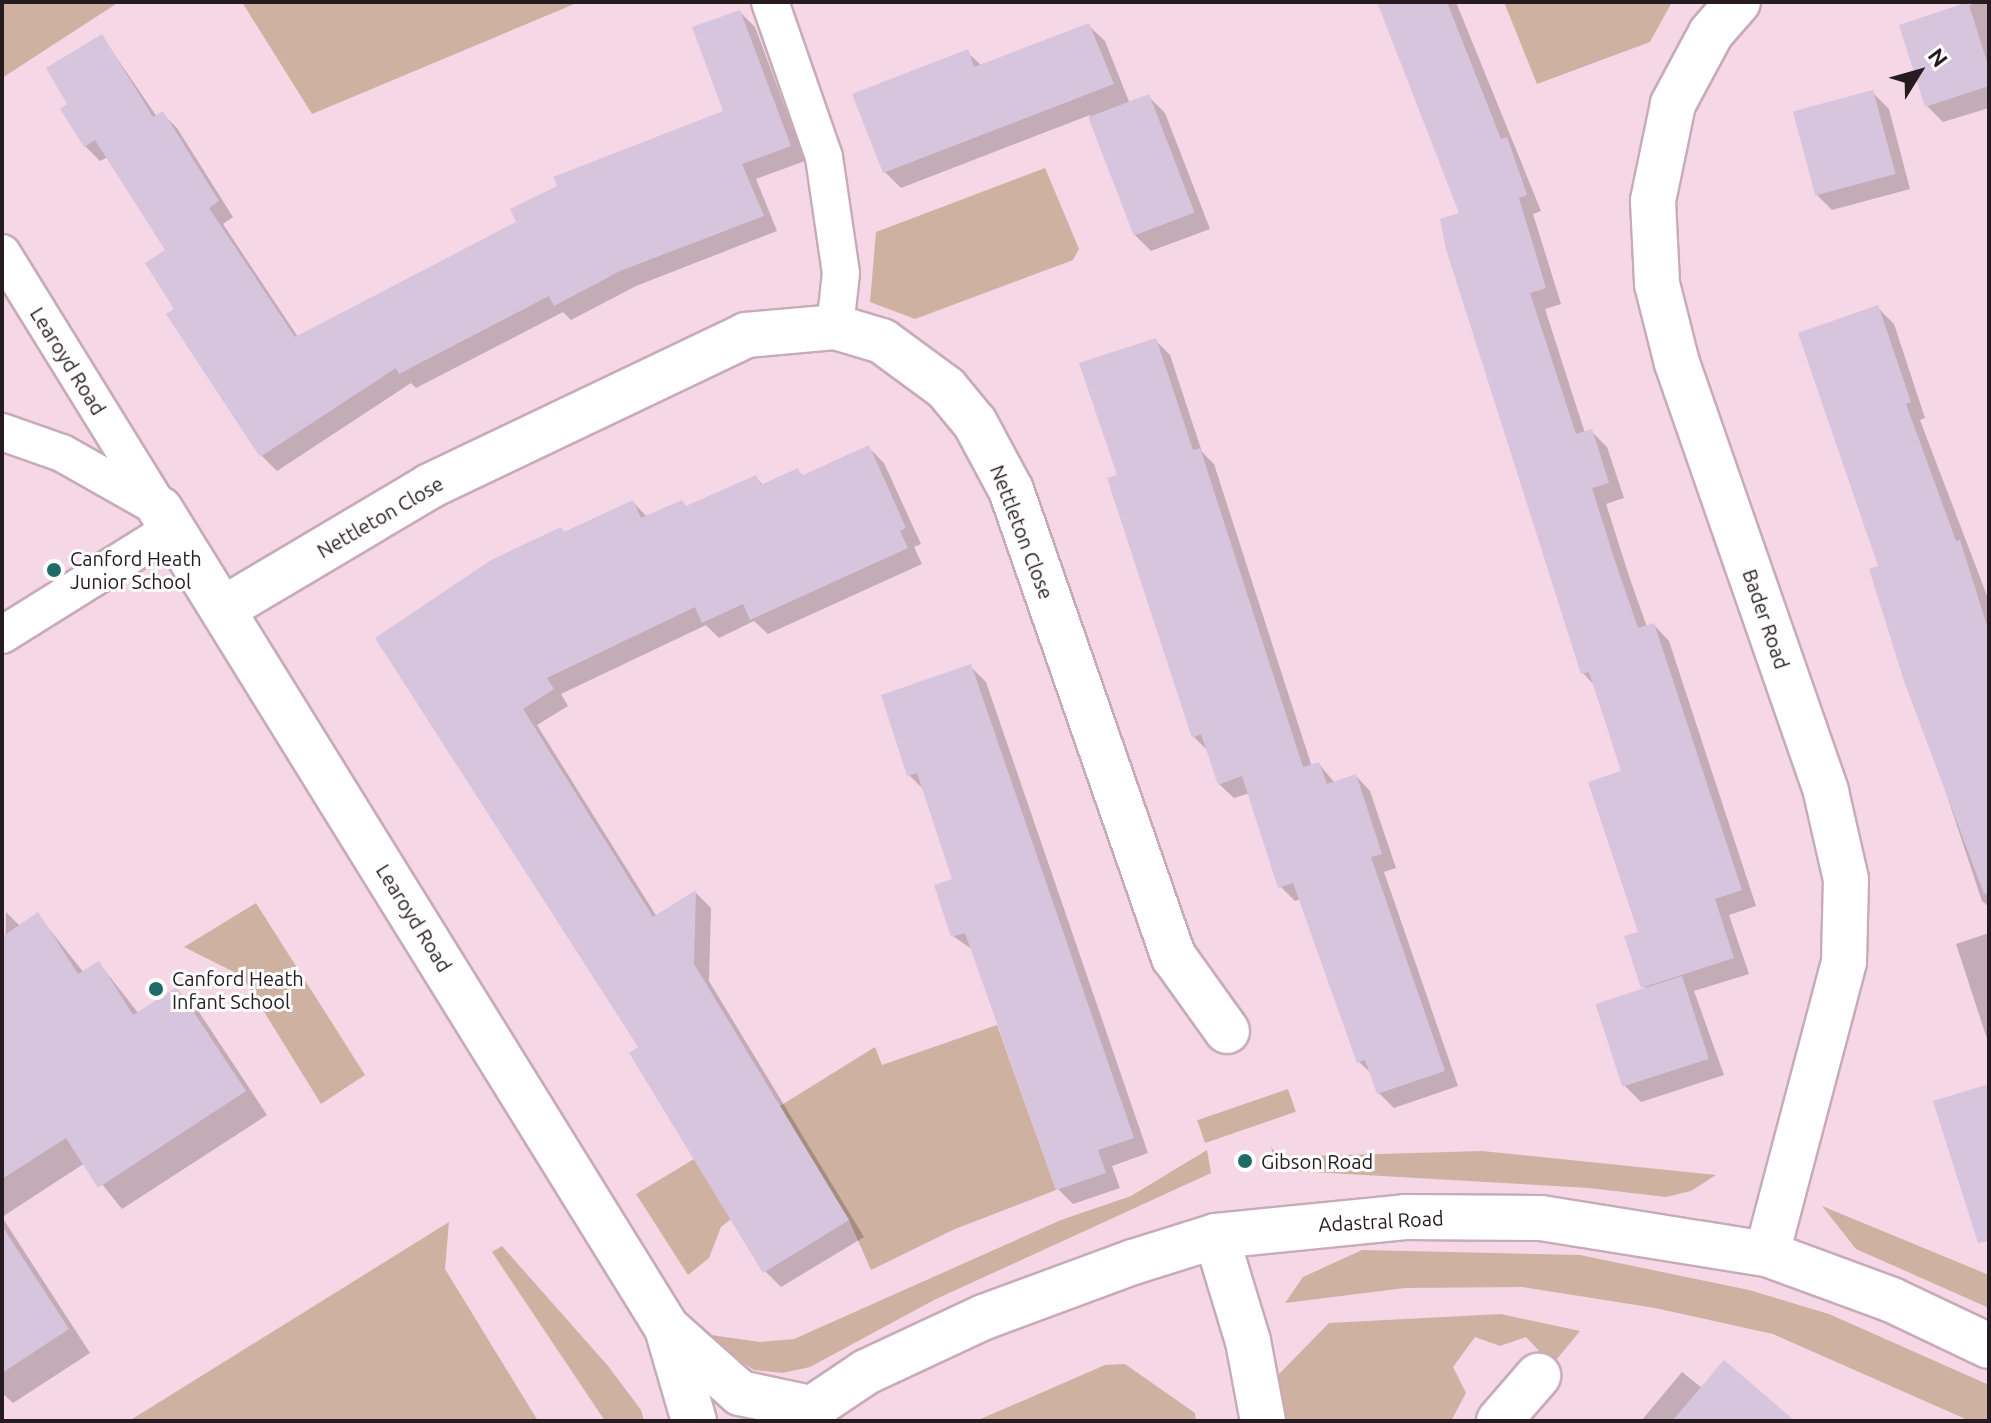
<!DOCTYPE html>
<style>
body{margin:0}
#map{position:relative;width:1991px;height:1423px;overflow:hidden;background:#f5d7e5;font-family:Ubuntu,sans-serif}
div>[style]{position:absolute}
.green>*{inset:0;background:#cfb1a2;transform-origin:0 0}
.shadow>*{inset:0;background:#0003}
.building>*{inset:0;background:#d7c5de;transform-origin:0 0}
.roads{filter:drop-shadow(2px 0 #c8abb9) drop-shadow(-2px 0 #c8abb9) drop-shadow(0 2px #c8abb9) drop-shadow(0 -2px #c8abb9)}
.service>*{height:36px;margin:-18px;padding:0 18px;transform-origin:18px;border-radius:18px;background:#fff}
.minor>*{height:44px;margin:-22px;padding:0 22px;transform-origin:22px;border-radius:22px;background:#fff}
.tertiary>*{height:44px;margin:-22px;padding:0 22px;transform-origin:22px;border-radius:22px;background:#fff}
.dots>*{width:22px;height:22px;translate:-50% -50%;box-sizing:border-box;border:4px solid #fff;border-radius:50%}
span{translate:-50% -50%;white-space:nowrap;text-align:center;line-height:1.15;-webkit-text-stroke:6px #fff;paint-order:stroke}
.street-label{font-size:20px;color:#261b21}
.poi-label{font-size:20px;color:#261b21}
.left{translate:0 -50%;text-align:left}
.frame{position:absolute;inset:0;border:4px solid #261b21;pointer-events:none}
.north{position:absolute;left:1879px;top:32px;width:80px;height:80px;-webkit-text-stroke:6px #fff;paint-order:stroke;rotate:53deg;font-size:22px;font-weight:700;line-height:32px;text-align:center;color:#261b21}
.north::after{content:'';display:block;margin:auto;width:28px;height:36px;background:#261b21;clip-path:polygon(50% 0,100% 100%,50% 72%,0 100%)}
</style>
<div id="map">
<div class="green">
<div style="clip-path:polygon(2px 2px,119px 2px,2px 78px)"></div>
<div style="clip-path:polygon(242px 2px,579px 2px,312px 114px)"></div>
<div style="clip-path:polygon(1504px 2px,1672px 2px,1650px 42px,1537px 84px)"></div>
<div style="clip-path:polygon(1045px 168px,1079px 249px,1073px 260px,915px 319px,870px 302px,876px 232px)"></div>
<div style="clip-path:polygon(256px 903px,365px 1075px,321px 1104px,242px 976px,184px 947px)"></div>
<div style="clip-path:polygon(997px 1025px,1056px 1190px,955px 1229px,871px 1270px,849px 1220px,780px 1106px,875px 1047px,882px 1065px)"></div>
<div style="left:1288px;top:1089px;width:24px;height:96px;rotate:71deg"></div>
<div style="clip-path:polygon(1271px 1147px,1279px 1157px,1482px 1151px,1716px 1175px,1691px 1191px,1666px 1197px,1589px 1188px,1277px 1170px)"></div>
<div style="clip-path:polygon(1207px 1150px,1211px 1173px,934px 1300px,810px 1367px,782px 1373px,754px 1370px,708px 1340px,711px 1335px,760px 1342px,794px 1339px,1061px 1220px,1131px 1196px)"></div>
<div style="clip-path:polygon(694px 1159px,731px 1219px,721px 1227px,709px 1258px,688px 1275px,636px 1194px)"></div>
<div style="clip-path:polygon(1822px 1206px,1989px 1275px,1989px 1308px,1856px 1249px)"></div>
<div style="clip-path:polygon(449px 1222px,445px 1269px,538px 1421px,129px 1421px)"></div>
<div style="clip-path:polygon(502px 1246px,608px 1366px,641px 1410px,644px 1421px,605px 1421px,492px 1252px)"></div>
<div style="clip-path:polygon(1362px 1250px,1580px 1255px,1749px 1290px,1829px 1314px,1989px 1385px,1989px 1421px,1970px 1421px,1773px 1334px,1655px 1308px,1523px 1287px,1405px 1288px,1285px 1303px,1303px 1277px)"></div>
<div style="clip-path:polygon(1501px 1314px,1580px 1331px,1552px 1365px,1526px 1337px,1500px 1346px,1475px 1337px,1453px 1367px,1466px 1393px,1451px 1421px,1285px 1421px,1275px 1378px,1329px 1323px)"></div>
<div style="clip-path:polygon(1125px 1364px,1195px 1413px,1196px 1421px,976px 1421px,1105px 1365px)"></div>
</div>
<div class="shadow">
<div style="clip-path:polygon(1379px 2px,1456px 2px,1541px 211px,1533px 214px,1561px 304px,1545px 309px,1585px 433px,1591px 431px,1607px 447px,1624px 498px,1606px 504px,1629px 576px,1647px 627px,1654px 625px,1669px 641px,1756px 906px,1729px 915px,1749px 974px,1694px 991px,1724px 1075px,1641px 1102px,1625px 1086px,1645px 990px,1624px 772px,1595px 686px,1583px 673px,1462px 215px)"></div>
<div style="clip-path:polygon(1979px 2px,1989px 2px,1989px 108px,1943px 122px,1927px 106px,1901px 26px)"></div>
<div style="clip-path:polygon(740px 12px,755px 27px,805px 161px,756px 179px,777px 231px,636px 286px,571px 320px,563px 312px,416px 388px,411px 383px,277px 471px,262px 456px,168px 251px,108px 157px,100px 161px,85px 146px,70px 104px,102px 36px,157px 117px,162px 113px,177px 128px,233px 217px,223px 224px,298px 337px,726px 113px)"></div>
<div style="clip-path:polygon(1089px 26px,1105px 41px,1130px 104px,1149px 97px,1165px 113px,1210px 229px,1151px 251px,1135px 235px,1090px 115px,901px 188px,885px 172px,967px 52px,982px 66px)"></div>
<div style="clip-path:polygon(1873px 93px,1889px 109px,1910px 189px,1832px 210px,1816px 194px)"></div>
<div style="clip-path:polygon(1878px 308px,1894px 324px,1925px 418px,1920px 420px,1989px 601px,1989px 907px,1982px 901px,1872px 570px,1881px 567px)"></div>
<div style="clip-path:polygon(1155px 340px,1170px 355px,1202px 452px,1214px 464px,1312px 767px,1319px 764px,1335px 783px,1356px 776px,1370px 791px,1396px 868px,1384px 872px,1458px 1086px,1394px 1108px,1379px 1093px,1373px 1075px,1359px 1062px,1301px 899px,1295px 901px,1280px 886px,1250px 793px,1234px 798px,1219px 784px,1209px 752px,1194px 737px,1120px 476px)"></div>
<div style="clip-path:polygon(868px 447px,884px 463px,921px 544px,914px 547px,922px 564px,768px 634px,754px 621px,719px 638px,706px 625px,561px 694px,568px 706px,537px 725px,657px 917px,696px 893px,711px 908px,709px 981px,864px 1237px,781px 1287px,765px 1271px,641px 1048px,378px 639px,633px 502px,648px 518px,688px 508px,755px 477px,764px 486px,798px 471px,804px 477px)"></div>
<div style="clip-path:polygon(971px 667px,986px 682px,1148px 1153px,1112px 1166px,1120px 1188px,1073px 1204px,1058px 1189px,973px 950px,953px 936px,955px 880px,925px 791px,909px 775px)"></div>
<div style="clip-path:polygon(6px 912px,21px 927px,38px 915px,84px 973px,99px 963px,139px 1014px,176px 989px,199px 1012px,267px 1115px,122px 1209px,85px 1163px,2px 1217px)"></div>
<div style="clip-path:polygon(1989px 933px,1989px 1045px,1956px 944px)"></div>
<div style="clip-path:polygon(2px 1217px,90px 1353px,13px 1403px,2px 1393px)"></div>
<div style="clip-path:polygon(1682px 1372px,1702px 1388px,1778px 1421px,1641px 1421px)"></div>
</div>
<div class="building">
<div style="clip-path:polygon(1377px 2px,1447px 2px,1501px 139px,1507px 137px,1527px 195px,1519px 198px,1546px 288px,1530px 293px,1576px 434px,1592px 429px,1609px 483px,1592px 488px,1614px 558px,1638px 628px,1654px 623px,1742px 890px,1715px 899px,1734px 958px,1641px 988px,1624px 936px,1638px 932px,1588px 782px,1621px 771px,1589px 672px,1581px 674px,1446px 249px,1440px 219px,1459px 213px)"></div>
<div style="clip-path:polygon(1968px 2px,1989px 68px,1989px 86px,1925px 107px,1899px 25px)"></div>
<div style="clip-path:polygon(740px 10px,791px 146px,742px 164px,764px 216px,620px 271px,554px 306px,549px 296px,399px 374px,396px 368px,260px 457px,166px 314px,174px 309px,145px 263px,165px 250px,95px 140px,84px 147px,60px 109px,67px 104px,46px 68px,102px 34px,153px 117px,163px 111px,219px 201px,209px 208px,295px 337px,516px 222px,510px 209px,557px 186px,553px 177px,723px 111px,692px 27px)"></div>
<div style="clip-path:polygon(1089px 23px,1114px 84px,883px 173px,852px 94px,968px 49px,974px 67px)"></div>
<div style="left:1873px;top:90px;width:87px;height:83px;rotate:75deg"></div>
<div style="left:1149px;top:94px;width:127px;height:65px;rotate:69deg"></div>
<div style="clip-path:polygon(1878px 305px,1911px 402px,1906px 404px,1956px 541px,1960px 540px,1989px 632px,1989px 893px,1984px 894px,1904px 681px,1869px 569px,1878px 566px,1798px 333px)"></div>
<div style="clip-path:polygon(1156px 338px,1193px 450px,1200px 448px,1303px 767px,1319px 762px,1327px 784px,1356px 774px,1382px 854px,1371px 857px,1445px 1071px,1377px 1094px,1365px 1060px,1357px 1063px,1293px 883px,1278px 888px,1242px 776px,1218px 785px,1201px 734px,1192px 738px,1107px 478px,1117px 475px,1079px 363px)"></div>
<div style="clip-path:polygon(869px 445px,906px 528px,900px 531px,908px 548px,750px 620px,743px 604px,702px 623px,695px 607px,547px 678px,554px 689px,523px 709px,653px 917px,696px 890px,694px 964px,849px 1220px,763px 1273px,629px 1053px,638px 1047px,375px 638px,491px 560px,561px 527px,564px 532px,633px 500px,641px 518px,682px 500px,686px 506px,756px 475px,761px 485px,798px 468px,801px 476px)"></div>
<div style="clip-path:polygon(971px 664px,1134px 1138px,1098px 1150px,1106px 1173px,1056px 1190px,965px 933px,951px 937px,934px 885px,952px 879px,917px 773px,907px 776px,881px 695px)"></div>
<div style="clip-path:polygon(38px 912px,78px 974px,99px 961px,133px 1015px,177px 987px,246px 1091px,98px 1188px,66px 1138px,2px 1179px,2px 937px)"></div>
<div style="left:1682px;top:976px;width:87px;height:91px;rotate:72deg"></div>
<div style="clip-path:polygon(1989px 1084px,1989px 1241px,1978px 1243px,1933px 1101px)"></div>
<div style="clip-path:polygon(2px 1226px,69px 1329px,2px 1373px)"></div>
<div style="clip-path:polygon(1724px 1360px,1795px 1421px,1672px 1421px)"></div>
</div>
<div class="roads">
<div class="service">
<div style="left:770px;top:2px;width:164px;rotate:70.8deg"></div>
<div style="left:824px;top:157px;width:117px;rotate:81.7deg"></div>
<div style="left:841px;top:273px;width:54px;rotate:96.3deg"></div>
<div style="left:2px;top:253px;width:301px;rotate:58.3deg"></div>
<div style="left:2px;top:432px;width:64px;rotate:19.3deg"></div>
<div style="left:62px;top:453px;width:103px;rotate:29.5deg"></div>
<div style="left:2px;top:635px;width:202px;rotate:-32deg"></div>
</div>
<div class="minor">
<div style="left:1738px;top:2px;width:41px;rotate:131.1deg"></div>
<div style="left:1711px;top:33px;width:81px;rotate:118.2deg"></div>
<div style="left:1673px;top:104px;width:99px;rotate:101.7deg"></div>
<div style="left:1653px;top:201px;width:83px;rotate:87.2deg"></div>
<div style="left:1657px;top:284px;width:81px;rotate:75.8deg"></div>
<div style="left:1677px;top:363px;width:454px;rotate:70.8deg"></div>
<div style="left:1826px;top:792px;width:89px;rotate:77.1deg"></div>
<div style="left:1846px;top:879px;width:83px;rotate:91.4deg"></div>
<div style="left:1844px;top:962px;width:302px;rotate:104.8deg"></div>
<div style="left:160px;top:509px;width:963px;rotate:58.24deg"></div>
<div style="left:667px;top:1328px;width:97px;rotate:73.8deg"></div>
<div style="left:223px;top:609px;width:241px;rotate:-30.7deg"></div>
<div style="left:430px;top:486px;width:350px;rotate:-25.5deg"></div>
<div style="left:746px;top:335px;width:89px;rotate:-5.1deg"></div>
<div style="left:835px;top:327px;width:49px;rotate:16.6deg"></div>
<div style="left:882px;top:341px;width:79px;rotate:36.3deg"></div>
<div style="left:946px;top:388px;width:45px;rotate:50.4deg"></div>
<div style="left:975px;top:423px;width:76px;rotate:61.8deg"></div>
<div style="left:1011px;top:490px;width:495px;rotate:70.8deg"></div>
<div style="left:1174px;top:957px;width:91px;rotate:54.4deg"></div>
<div style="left:1216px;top:1236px;width:110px;rotate:73.1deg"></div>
<div style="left:1248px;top:1341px;width:81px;rotate:79.4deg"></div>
<div style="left:667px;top:1328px;width:98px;rotate:41.7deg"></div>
<div style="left:740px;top:1393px;width:72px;rotate:12.1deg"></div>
<div style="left:1499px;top:1421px;width:60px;rotate:-49.1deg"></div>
</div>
<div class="tertiary">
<div style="left:793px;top:1421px;width:88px;rotate:-33.9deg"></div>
<div style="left:866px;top:1372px;width:130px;rotate:-25deg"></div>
<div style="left:984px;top:1317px;width:159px;rotate:-20.3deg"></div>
<div style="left:1133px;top:1262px;width:87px;rotate:-17.4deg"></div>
<div style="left:1216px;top:1236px;width:190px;rotate:-5.7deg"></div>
<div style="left:1405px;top:1217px;width:136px;rotate:0.4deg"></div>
<div style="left:1541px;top:1218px;width:229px;rotate:9.1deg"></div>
<div style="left:1767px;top:1254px;width:133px;rotate:20.2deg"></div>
<div style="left:1892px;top:1300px;width:107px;rotate:25.4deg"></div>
</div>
</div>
<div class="dots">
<div style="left:54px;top:570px;background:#1f6b68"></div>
<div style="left:156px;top:989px;background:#1f6b68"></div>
<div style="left:1245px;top:1161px;background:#1f6b68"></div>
</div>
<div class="street-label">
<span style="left:68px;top:361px;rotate:58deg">Learoyd Road</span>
<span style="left:380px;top:517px;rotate:-30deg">Nettleton Close</span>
<span style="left:1022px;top:532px;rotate:69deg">Nettleton Close</span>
<span style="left:1766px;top:619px;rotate:71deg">Bader Road</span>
<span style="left:414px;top:918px;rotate:58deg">Learoyd Road</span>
<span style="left:1381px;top:1221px;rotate:-3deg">Adastral Road</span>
</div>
<div class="poi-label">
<span class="left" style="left:70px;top:570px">Canford Heath<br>Junior School</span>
<span class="left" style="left:172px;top:990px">Canford Heath<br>Infant School</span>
<span class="left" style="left:1261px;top:1161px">Gibson Road</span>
</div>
<div class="frame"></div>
<div class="north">N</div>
</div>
